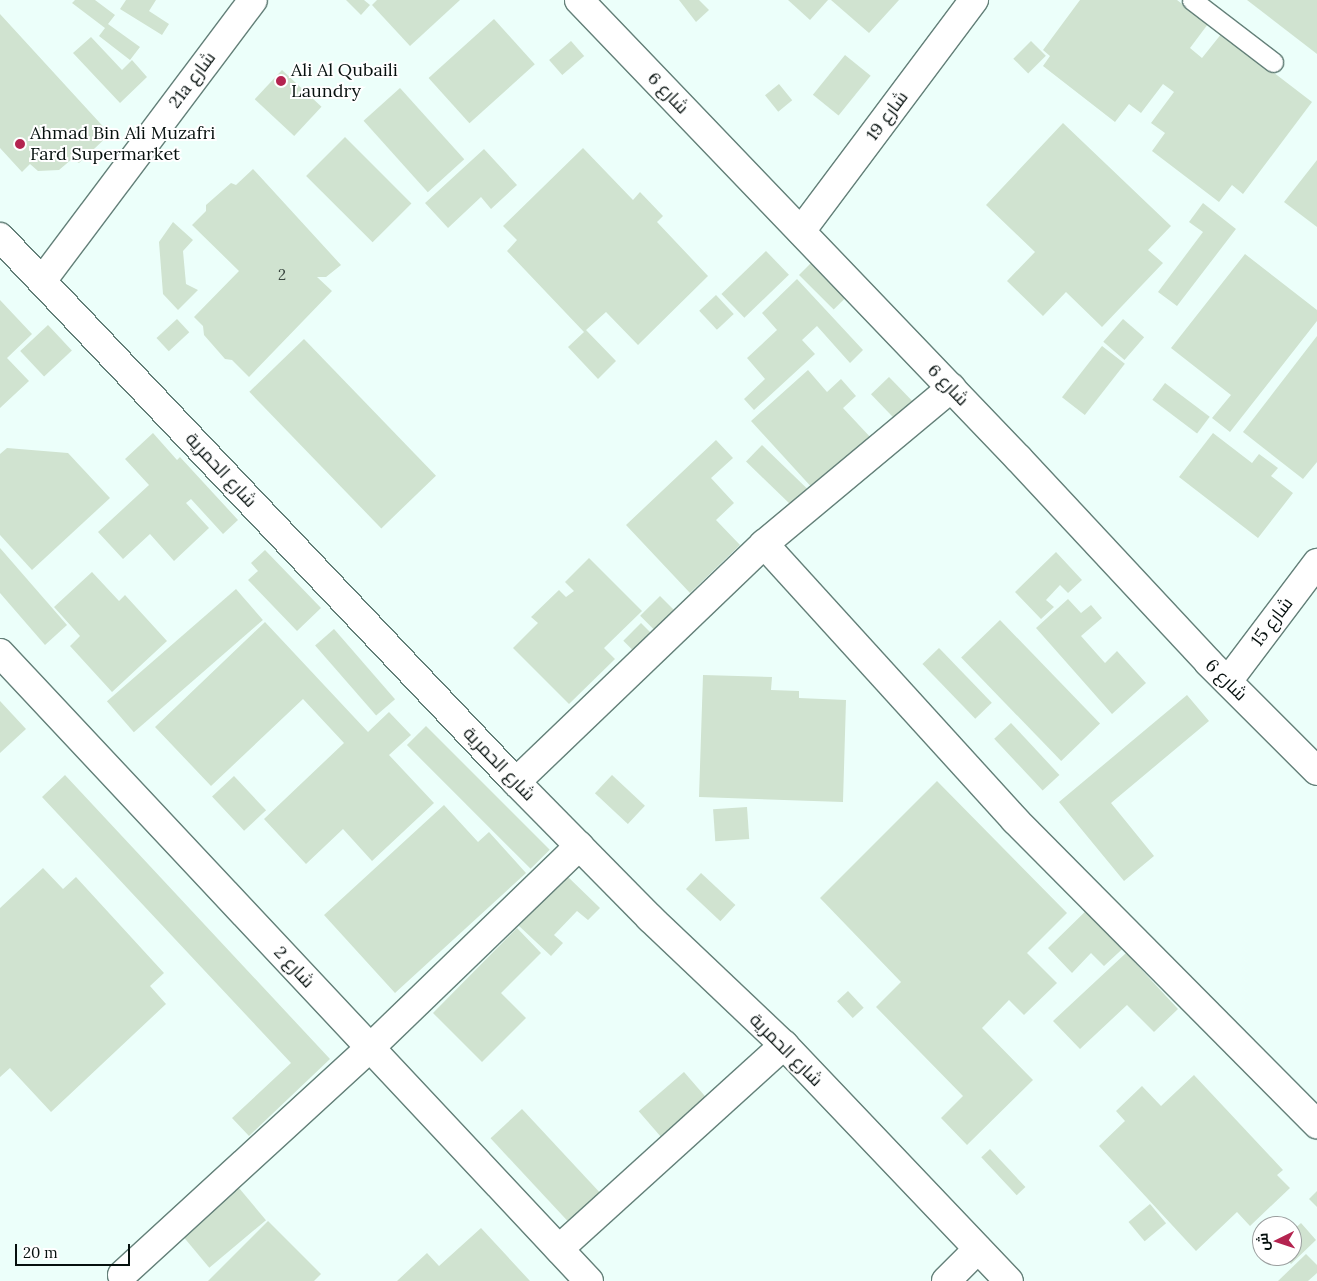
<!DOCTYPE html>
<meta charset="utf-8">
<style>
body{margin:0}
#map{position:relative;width:1317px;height:1281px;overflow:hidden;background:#ecfffa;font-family:Lora,Cairo,serif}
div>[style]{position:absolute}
.building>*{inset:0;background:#d0e3d0;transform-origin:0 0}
.roads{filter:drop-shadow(1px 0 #648079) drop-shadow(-1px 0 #648079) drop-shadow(0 1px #648079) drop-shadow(0 -1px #648079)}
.lane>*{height:19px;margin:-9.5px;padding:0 9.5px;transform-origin:9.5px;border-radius:9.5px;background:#fff}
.street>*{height:28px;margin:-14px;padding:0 14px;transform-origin:14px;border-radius:14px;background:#fff}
.dots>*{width:14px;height:14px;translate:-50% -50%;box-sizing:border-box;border:2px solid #fff;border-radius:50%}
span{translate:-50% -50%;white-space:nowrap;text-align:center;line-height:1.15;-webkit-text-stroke:4px #fff;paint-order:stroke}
.number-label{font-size:15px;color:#38453e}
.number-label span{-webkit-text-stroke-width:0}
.poi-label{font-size:18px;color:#06100e}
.left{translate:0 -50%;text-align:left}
.street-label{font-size:18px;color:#06100e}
.north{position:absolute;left:1252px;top:1216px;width:50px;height:50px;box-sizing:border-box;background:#fff;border:1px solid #9b9f9f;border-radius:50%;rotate:266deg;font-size:14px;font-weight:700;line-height:20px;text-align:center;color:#06100e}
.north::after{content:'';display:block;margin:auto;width:18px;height:22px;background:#b42450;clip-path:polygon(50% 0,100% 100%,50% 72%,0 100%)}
.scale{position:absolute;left:15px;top:1244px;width:115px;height:22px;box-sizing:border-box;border:2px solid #06100e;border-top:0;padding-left:6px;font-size:15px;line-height:18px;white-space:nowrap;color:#06100e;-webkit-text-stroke:4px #fff;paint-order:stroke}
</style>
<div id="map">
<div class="building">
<div style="clip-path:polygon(75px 0,95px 0,115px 15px,108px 24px,140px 47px,130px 60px,99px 36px,105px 28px,72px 3px)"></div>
<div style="clip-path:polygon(126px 0,156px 0,149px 11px,169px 24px,162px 35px,120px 9px)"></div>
<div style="clip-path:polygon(346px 0,364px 0,370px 5px,361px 15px)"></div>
<div style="clip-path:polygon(377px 0,460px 0,410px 46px,372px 5px)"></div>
<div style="clip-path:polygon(679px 0,699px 0,709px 10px,696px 22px)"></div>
<div style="clip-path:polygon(788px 0,828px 0,810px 20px)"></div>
<div style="clip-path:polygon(831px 0,899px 0,869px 33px)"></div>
<div style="clip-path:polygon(1080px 0,1177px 0,1208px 24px,1190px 48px,1202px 58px,1222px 33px,1312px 102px,1243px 194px,1232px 185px,1219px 202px,1152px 151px,1165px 133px,1151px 123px,1174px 92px,1163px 84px,1141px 113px,1129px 104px,1115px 122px,1043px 66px,1050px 56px,1043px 50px)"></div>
<div style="clip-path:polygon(1247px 0,1317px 0,1317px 54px)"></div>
<div style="clip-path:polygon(0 14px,110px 134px,79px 163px,72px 159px,59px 170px,38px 171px,30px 164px,22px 172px,0 148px)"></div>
<div style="left:494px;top:19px;width:61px;height:88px;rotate:48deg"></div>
<div style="clip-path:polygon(91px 37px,122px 70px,132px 60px,147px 77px,120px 103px,73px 53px)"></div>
<div style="left:571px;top:41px;width:20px;height:29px;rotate:49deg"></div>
<div style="left:1031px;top:41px;width:21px;height:25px;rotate:45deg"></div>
<div style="left:845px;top:55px;width:33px;height:51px;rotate:39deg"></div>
<div style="left:282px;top:70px;width:54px;height:40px;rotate:43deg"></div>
<div style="left:779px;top:84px;width:21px;height:18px;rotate:51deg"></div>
<div style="left:400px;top:88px;width:96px;height:49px;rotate:48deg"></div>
<div style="clip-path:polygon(1063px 123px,1171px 226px,1148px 250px,1163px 263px,1102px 327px,1066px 292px,1043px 316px,1007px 281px,1035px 252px,986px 205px)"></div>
<div style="left:345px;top:137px;width:94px;height:55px;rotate:45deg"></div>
<div style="clip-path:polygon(583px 148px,633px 200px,640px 192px,663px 216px,657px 222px,708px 276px,638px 345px,606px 312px,586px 330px,616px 361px,598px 379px,568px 347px,584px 332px,507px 251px,517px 240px,503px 226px)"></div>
<div style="clip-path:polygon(484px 149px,517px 185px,491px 209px,481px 197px,448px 228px,425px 203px)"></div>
<div style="clip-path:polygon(1317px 160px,1317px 227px,1284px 202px)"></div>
<div style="clip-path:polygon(253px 169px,341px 265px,326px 277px,317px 277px,332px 291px,249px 377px,232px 360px,225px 359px,204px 335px,203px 326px,194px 317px,239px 271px,192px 225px,206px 211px,206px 205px,231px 183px,236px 185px)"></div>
<div style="clip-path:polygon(1203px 203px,1236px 229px,1177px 306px,1158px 292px,1203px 232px,1189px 222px)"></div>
<div style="clip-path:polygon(173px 222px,193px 240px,183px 251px,186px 284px,198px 290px,178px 310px,163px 294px,159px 242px)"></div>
<div style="left:766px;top:251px;width:33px;height:62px;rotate:46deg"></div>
<div style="clip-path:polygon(1245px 254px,1317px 310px,1317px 321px,1230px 432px,1212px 418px,1231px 395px,1171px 348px)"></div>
<div style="left:816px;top:258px;width:49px;height:24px;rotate:45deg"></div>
<div style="clip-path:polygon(797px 279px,863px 350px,850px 363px,817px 326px,802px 340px,815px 354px,754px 410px,744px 399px,765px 379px,747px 358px,777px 330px,762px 313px)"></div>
<div style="left:716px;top:295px;width:26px;height:23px;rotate:47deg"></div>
<div style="clip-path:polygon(0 300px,32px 334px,7px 358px,29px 381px,0 408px)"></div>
<div style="left:177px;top:319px;width:18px;height:28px;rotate:47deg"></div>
<div style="left:1123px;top:319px;width:28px;height:30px;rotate:41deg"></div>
<div style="left:48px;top:325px;width:35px;height:38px;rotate:47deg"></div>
<div style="clip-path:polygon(1317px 336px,1317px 462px,1303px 479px,1243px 432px)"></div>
<div style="left:304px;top:339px;width:190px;height:76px;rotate:46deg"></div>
<div style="left:1102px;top:346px;width:29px;height:65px;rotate:38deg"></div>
<div style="clip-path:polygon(808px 370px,827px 392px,841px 379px,856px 396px,843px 408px,872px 439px,815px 491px,751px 421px)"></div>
<div style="left:889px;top:377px;width:37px;height:25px;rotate:46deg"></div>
<div style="left:1165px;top:383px;width:56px;height:21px;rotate:37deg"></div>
<div style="clip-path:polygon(153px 433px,177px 460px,180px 457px,238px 520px,223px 534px,191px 499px,186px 503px,209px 528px,174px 561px,150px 534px,123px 559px,98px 532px,149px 485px,125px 459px)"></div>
<div style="clip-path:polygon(1213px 433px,1252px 463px,1259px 454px,1278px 468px,1271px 476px,1293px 493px,1258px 538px,1179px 477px)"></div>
<div style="clip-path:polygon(716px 440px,733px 458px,711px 478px,734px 503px,716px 520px,740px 545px,690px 593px,626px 525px)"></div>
<div style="left:762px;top:445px;width:64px;height:23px;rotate:44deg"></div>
<div style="clip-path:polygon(7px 448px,68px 453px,110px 498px,32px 570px,0 535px,0 454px)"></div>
<div style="clip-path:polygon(0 548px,67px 625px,45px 645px,0 593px)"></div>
<div style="clip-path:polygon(265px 550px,321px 608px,297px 631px,248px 580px,258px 571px,251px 563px)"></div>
<div style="clip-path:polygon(1056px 552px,1082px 580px,1068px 593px,1060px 585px,1046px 600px,1054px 607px,1041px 619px,1015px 592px)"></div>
<div style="clip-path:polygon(589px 558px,642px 611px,604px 648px,615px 659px,569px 704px,513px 648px,538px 623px,531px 617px,559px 590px,566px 597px,574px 591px,565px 582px)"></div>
<div style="clip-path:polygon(92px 572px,119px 601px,125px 595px,167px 641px,112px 692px,70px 646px,80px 636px,54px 607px)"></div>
<div style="left:236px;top:589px;width:41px;height:171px;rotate:49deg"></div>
<div style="left:660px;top:596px;width:23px;height:28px;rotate:45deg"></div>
<div style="clip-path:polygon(1068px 599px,1081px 613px,1091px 605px,1102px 618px,1081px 636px,1105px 663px,1117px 651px,1146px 683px,1112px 714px,1036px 628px)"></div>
<div style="left:1000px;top:620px;width:144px;height:54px;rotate:46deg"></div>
<div style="clip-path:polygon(265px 622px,368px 732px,389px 712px,411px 735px,389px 755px,434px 803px,372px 861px,343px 829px,306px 864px,264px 819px,344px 743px,303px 699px,211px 786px,155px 727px)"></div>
<div style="left:641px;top:623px;width:18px;height:25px;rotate:45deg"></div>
<div style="left:334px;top:629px;width:93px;height:25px;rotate:49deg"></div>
<div style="left:939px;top:648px;width:76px;height:23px;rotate:46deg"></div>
<div style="clip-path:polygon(703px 675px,772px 677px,771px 690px,799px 691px,799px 698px,846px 700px,843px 802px,699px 797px)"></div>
<div style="clip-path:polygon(1187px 695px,1209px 721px,1111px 803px,1154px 856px,1124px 881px,1059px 802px)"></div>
<div style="clip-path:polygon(0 701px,26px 729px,0 753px)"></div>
<div style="left:1011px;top:723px;width:71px;height:23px;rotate:47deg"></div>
<div style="left:426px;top:726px;width:175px;height:27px;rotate:45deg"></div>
<div style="clip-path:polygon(65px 775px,330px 1059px,249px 1136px,232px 1118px,291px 1063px,42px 797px)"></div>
<div style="left:612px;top:775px;width:45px;height:25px;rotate:43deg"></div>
<div style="left:234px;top:776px;width:47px;height:30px;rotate:47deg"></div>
<div style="clip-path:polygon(937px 781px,1067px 913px,1027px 953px,1057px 983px,1024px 1015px,1009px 1000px,982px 1028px,1033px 1080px,967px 1145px,941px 1118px,963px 1096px,876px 1007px,901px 982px,820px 898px)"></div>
<div style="clip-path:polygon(444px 805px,478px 842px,489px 832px,526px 873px,395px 993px,324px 915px)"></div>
<div style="left:747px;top:807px;width:32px;height:34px;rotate:86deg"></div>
<div style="clip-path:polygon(43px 868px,63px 889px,76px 877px,164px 973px,150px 986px,166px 1004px,51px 1112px,10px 1068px,0 1077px,0 908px)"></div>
<div style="left:701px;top:873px;width:47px;height:22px;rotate:43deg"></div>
<div style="clip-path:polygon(566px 875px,600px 908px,588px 920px,577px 911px,554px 935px,563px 943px,551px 956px,518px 925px)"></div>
<div style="clip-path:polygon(1094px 903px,1131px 941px,1104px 966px,1091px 953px,1072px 973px,1048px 948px)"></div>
<div style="clip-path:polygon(517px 928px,541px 953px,501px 993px,526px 1018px,482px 1062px,433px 1013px)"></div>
<div style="clip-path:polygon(1126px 953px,1178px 1009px,1154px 1032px,1127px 1005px,1080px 1049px,1053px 1021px)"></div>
<div style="left:848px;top:991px;width:23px;height:15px;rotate:47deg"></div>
<div style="left:684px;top:1072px;width:43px;height:60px;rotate:49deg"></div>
<div style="clip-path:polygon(1194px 1075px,1283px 1170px,1277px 1175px,1290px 1188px,1250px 1226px,1237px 1212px,1196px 1251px,1099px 1146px,1125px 1121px,1116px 1111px,1142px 1086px,1161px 1106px)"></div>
<div style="left:522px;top:1109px;width:127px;height:43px;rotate:47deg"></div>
<div style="left:990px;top:1149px;width:52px;height:12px;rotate:47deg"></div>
<div style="left:239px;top:1188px;width:42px;height:74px;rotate:50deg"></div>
<div style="clip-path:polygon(1317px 1191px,1317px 1207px,1309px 1199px)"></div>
<div style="left:1150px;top:1204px;width:25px;height:28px;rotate:50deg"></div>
<div style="clip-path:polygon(268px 1221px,321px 1274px,314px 1281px,208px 1281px)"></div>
<div style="clip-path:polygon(1301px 1223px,1316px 1240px,1291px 1264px,1283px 1256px,1292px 1256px,1292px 1231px)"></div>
<div style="clip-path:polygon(481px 1228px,530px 1281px,397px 1281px,427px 1253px,439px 1266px)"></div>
<div style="clip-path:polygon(1306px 1254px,1317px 1265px,1317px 1273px,1308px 1281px,1278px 1281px)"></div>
</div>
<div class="roads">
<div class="lane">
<div style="left:1192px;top:0;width:102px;rotate:37.4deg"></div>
</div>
<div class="street">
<div style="left:579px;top:0;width:636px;rotate:46.21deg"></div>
<div style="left:1019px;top:459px;width:277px;rotate:47deg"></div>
<div style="left:1208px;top:662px;width:154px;rotate:45deg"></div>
<div style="left:801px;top:231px;width:289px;rotate:-53.2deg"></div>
<div style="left:0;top:237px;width:751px;rotate:46.57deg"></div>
<div style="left:516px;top:782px;width:191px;rotate:45.4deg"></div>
<div style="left:650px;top:918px;width:185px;rotate:43.5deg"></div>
<div style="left:784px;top:1045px;width:326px;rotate:46.4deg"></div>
<div style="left:42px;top:281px;width:351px;rotate:-53.1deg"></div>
<div style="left:764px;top:544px;width:373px;rotate:47.7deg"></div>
<div style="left:1015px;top:820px;width:429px;rotate:45.2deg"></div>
<div style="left:0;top:653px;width:861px;rotate:46.84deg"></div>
<div style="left:1228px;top:681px;width:148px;rotate:-53deg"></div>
<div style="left:516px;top:782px;width:344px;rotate:-43.8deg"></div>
<div style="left:764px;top:544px;width:244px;rotate:-39.8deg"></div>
<div style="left:559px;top:1249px;width:304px;rotate:-42.2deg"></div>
<div style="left:122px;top:1275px;width:336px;rotate:-42.5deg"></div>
<div style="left:370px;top:1048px;width:291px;rotate:-44deg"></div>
<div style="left:946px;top:1281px;width:45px;rotate:-45deg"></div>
</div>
</div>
<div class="dots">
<div style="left:281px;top:81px;background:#b42450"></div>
<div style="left:20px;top:144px;background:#b42450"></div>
</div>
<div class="number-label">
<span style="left:282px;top:275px">2</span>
</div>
<div class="poi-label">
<span class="left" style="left:291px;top:81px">Ali Al Qubaili<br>Laundry</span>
<span class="left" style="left:30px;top:144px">Ahmad Bin Ali Muzafri<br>Fard Supermarket</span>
</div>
<div class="street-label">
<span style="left:192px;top:80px;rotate:-53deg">21a شارع</span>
<span style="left:668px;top:93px;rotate:46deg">شارع 6</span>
<span style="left:887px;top:116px;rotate:-53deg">شارع 19</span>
<span style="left:948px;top:385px;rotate:46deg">شارع 6</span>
<span style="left:221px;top:470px;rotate:47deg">شارع الحمرية</span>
<span style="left:1272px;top:622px;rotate:-53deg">شارع 15</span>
<span style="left:1226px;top:680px;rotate:45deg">شارع 6</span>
<span style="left:499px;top:764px;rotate:46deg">شارع الحمرية</span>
<span style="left:294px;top:967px;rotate:47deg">شارع 2</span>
<span style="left:786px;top:1050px;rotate:45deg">شارع الحمرية</span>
</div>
<div class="north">ش</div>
<div class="scale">20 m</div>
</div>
